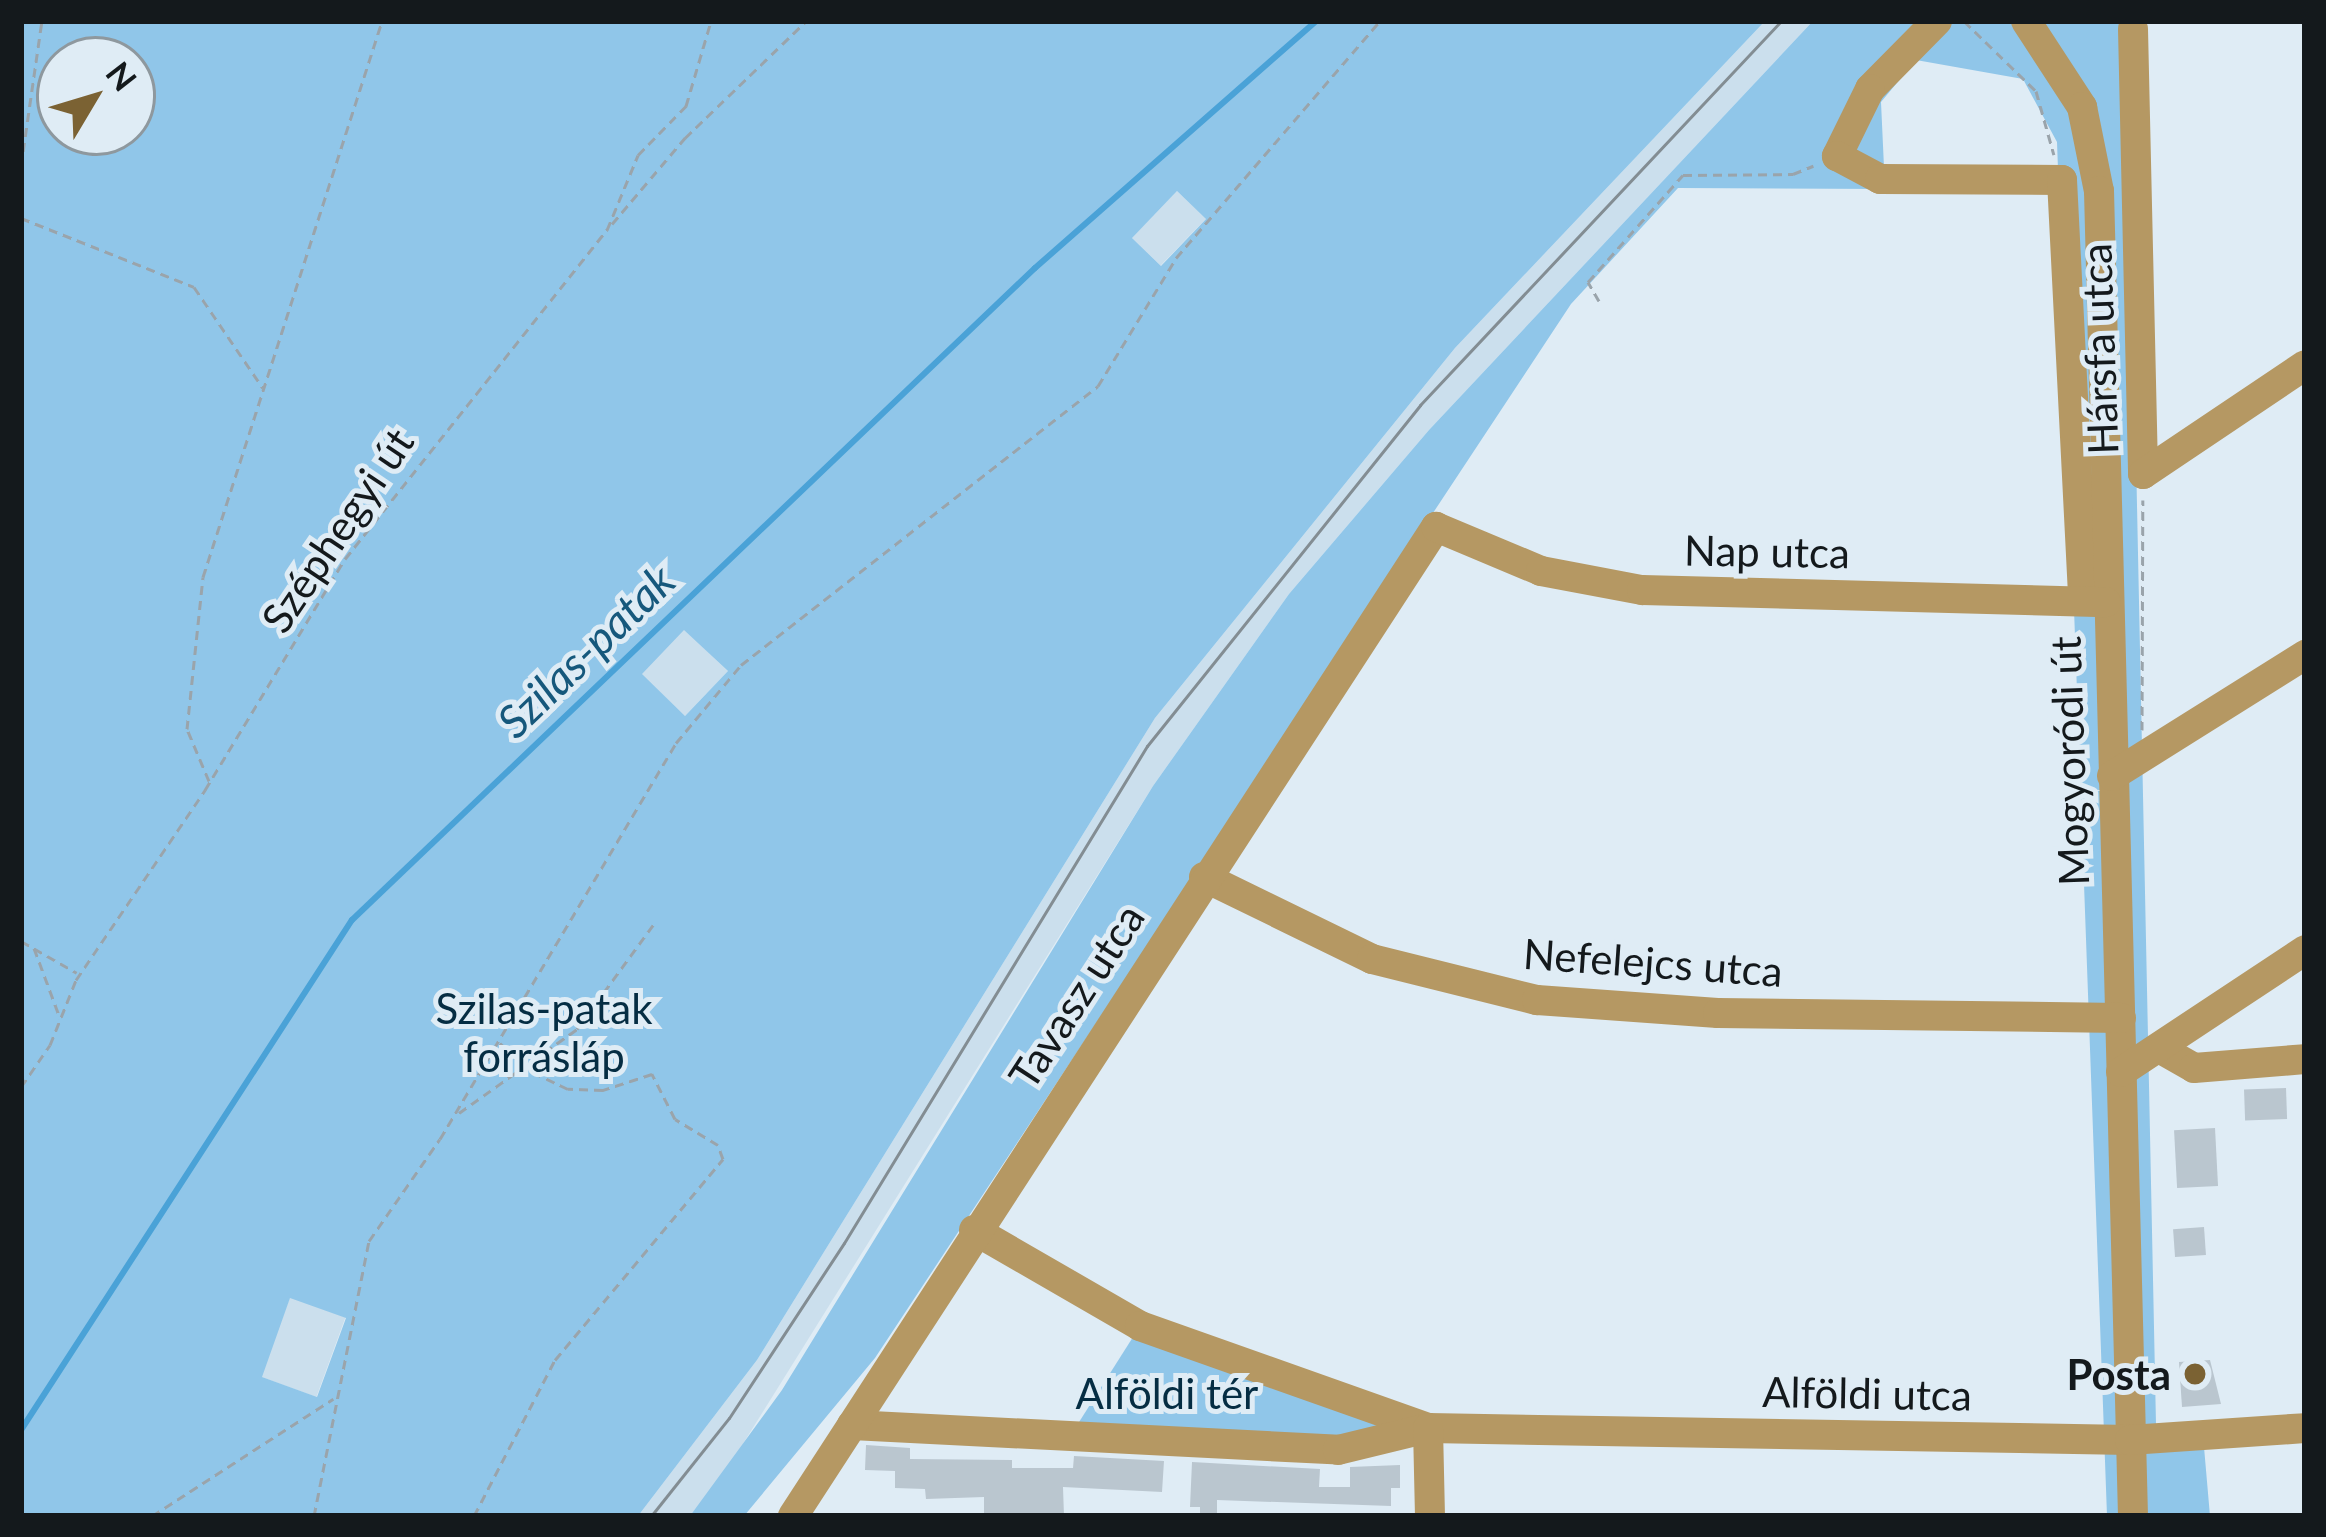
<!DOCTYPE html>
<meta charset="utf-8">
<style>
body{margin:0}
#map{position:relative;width:2326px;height:1537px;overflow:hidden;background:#dfecf5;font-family:Lato,sans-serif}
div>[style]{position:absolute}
.built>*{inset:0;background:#cbdfed;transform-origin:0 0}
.green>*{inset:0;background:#90c6e9}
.stream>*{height:6px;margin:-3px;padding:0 3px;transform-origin:3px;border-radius:3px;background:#4aa2d7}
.building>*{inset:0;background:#bac6cf;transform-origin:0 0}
.path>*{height:3px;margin-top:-1.5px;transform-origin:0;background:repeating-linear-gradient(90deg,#9aa4ab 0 9px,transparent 0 15px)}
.minor>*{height:30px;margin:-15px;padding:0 15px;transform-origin:15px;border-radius:15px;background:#b59863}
.tram>*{height:3px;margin:-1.5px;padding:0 1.5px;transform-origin:1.5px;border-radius:1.5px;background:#838d93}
.dots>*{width:33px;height:33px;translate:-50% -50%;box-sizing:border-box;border:6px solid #dfecf5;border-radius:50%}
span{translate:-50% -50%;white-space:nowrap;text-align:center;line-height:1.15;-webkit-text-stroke:10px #dfecf5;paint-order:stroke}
.street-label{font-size:42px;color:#14191c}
.park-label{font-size:42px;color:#052d43}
.poi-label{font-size:42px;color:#14191c;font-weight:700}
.right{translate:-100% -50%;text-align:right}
.water-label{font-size:45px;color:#16587c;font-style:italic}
.frame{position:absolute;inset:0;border:24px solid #14191c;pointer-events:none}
.north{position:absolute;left:36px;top:36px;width:120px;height:120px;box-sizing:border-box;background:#dfecf5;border:3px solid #8e989e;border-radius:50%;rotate:52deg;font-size:33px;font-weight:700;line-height:48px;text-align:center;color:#14191c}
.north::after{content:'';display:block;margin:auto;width:42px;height:54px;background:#7b6233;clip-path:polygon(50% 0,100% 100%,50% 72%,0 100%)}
</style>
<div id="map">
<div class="built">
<div style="clip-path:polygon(1765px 21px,1813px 21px,1429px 430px,1289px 594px,1153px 786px,721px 1479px,690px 1516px,638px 1516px,757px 1360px,1155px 718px,1455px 348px)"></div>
<div style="left:1177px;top:191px;width:40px;height:65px;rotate:44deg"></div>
<div style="left:684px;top:629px;width:61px;height:62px;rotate:44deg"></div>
<div style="left:290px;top:1297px;width:59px;height:85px;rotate:20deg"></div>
</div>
<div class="green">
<div style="clip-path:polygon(evenodd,21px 21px,1765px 21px,1455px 348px,1155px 718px,757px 1360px,638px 1516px,21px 1516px,21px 21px,132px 60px,132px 132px,60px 132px,60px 60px,132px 60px,21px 21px,1177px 191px,1206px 219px,1161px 266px,1132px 238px,1177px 191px,21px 21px,684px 630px,728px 671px,685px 716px,642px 674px,684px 630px,21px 21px,290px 1298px,346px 1318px,317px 1397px,262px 1377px,290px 1298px)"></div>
<div style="clip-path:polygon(1813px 21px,2127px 21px,2156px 1424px,2202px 1424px,2210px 1516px,2107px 1516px,2057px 142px,2023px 79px,1916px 60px,1881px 102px,1885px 189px,1678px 188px,1571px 304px,875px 1358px,744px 1516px,690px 1516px,782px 1390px,1153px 786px,1289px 594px,1429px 430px)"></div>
<div style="clip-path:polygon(1140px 1326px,1428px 1428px,1338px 1450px,1067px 1441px)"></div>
</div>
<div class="stream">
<div style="left:21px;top:1430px;width:608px;rotate:-57.02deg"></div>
<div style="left:352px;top:920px;width:944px;rotate:-43.67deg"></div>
<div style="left:1035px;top:268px;width:374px;rotate:-41.3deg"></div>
</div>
<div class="building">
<div style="left:2286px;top:1088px;width:31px;height:42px;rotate:88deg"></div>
<div style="left:2215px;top:1128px;width:58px;height:41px;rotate:87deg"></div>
<div style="left:2204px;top:1227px;width:28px;height:31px;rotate:86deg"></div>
<div style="clip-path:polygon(2210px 1360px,2221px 1404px,2182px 1407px,2179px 1362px)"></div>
<div style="clip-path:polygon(866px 1445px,910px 1448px,910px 1459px,1012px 1460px,1012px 1468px,1073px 1468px,1074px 1456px,1164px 1461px,1162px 1492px,1063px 1487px,1064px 1516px,984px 1515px,984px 1497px,926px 1499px,925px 1489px,895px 1488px,895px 1471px,865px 1470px)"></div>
<div style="clip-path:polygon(1192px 1462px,1320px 1469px,1319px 1487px,1350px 1487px,1350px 1467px,1400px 1465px,1400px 1488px,1391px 1488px,1391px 1506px,1217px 1500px,1217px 1516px,1200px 1516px,1200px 1507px,1190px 1507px)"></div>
</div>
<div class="path">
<div style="left:1964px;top:21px;width:100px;rotate:44.2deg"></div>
<div style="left:2036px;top:91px;width:66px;rotate:74.3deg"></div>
<div style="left:21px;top:166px;width:147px;rotate:-81.8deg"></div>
<div style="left:21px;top:218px;width:186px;rotate:21.7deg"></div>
<div style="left:194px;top:287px;width:122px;rotate:55.7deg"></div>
<div style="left:612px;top:224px;width:113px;rotate:-49.7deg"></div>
<div style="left:685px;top:138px;width:168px;rotate:-44deg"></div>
<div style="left:1599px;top:301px;width:22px;rotate:-120deg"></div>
<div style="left:1588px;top:282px;width:143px;rotate:-48.4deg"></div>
<div style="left:1683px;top:175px;width:110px;rotate:-0.5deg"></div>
<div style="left:1793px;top:174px;width:22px;rotate:-22deg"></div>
<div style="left:2142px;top:730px;width:230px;rotate:-89.8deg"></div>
<div style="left:209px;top:781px;width:56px;rotate:-112.9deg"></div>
<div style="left:187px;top:729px;width:153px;rotate:-84deg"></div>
<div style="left:203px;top:577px;width:584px;rotate:-72.15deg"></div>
<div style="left:21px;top:941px;width:64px;rotate:29.7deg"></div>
<div style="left:34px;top:948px;width:75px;rotate:69.6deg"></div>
<div style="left:21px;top:1087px;width:51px;rotate:-55.4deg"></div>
<div style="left:50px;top:1045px;width:70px;rotate:-68.2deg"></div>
<div style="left:76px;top:980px;width:230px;rotate:-55.8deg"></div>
<div style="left:205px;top:790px;width:270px;rotate:-58.8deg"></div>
<div style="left:345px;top:559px;width:421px;rotate:-51.5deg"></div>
<div style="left:607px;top:230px;width:81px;rotate:-67.5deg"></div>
<div style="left:638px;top:155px;width:69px;rotate:-45.6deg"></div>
<div style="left:686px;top:106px;width:89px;rotate:-73.6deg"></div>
<div style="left:459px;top:1113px;width:145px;rotate:-35.4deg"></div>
<div style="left:577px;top:1029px;width:129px;rotate:-53.8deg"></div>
<div style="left:152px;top:1516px;width:216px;rotate:-32.9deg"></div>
<div style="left:314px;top:1516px;width:280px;rotate:-78.7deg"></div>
<div style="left:369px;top:1241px;width:124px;rotate:-55.2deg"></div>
<div style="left:440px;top:1139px;width:461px;rotate:-59.2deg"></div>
<div style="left:676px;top:743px;width:102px;rotate:-50.2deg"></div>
<div style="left:741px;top:665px;width:453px;rotate:-38deg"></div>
<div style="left:1098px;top:386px;width:150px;rotate:-58.6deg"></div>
<div style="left:1176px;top:258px;width:313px;rotate:-49.3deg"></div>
<div style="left:474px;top:1516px;width:176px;rotate:-62.6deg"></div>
<div style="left:555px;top:1360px;width:262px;rotate:-50.1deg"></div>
<div style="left:723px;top:1159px;width:15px;rotate:-110deg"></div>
<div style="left:718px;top:1145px;width:50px;rotate:-148.8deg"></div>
<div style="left:675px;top:1119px;width:51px;rotate:-117.1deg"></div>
<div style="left:652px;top:1074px;width:52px;rotate:161.9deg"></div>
<div style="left:603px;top:1090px;width:35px;rotate:-178deg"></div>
<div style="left:568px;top:1089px;width:44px;rotate:-154.6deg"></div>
<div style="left:528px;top:1070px;width:40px;rotate:-136deg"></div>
</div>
<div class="minor">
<div style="left:1937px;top:21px;width:95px;rotate:134.6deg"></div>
<div style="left:1870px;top:89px;width:75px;rotate:116.2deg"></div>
<div style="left:1837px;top:156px;width:49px;rotate:28.1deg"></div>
<div style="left:1880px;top:179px;width:182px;rotate:0.3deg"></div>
<div style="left:2062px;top:180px;width:421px;rotate:87.1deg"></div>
<div style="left:2026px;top:21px;width:103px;rotate:56.9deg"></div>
<div style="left:2082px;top:107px;width:86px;rotate:78.6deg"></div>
<div style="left:2099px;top:191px;width:1325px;rotate:88.53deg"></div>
<div style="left:2133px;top:29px;width:445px;rotate:88.7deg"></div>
<div style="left:2143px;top:474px;width:195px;rotate:-33.9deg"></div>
<div style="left:2112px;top:776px;width:228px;rotate:-32.1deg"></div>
<div style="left:1204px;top:877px;width:187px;rotate:26deg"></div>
<div style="left:1372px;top:959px;width:170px;rotate:14deg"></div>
<div style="left:1537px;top:1000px;width:181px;rotate:4.1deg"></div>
<div style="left:1718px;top:1013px;width:403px;rotate:0.7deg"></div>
<div style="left:2159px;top:1048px;width:40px;rotate:29.7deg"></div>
<div style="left:2194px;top:1068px;width:111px;rotate:-4.6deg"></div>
<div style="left:2121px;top:1072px;width:221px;rotate:-33.5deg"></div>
<div style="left:974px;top:1230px;width:192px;rotate:30deg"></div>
<div style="left:1140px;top:1326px;width:306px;rotate:19.5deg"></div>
<div style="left:852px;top:1425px;width:487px;rotate:2.9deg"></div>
<div style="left:1338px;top:1450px;width:93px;rotate:-13.7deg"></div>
<div style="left:1428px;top:1428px;width:702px;rotate:0.98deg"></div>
<div style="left:2130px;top:1440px;width:175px;rotate:-3.9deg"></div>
<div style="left:1428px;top:1428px;width:88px;rotate:88.7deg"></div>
<div style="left:793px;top:1516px;width:1180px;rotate:-56.97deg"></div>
<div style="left:1436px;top:527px;width:114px;rotate:22.7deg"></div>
<div style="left:1541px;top:571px;width:103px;rotate:10.7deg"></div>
<div style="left:1642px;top:590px;width:464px;rotate:1.5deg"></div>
</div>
<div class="tram">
<div style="left:651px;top:1516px;width:125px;rotate:-51.5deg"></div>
<div style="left:729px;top:1418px;width:209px;rotate:-56.7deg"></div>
<div style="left:844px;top:1243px;width:582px;rotate:-58.63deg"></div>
<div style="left:1147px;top:746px;width:437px;rotate:-51.3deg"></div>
<div style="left:1420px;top:405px;width:527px;rotate:-46.77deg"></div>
</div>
<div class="dots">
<div style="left:2195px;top:1374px;background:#7b6233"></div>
</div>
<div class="street-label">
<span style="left:2099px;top:349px;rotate:-92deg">Hársfa utca</span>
<span style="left:337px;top:530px;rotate:-56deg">Széphegyi út</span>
<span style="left:1767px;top:551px;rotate:1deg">Nap utca</span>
<span style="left:2069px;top:761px;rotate:-92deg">Mogyoródi út</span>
<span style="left:1653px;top:962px;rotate:4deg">Nefelejcs utca</span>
<span style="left:1076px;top:996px;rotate:-57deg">Tavasz utca</span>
<span style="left:1867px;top:1393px;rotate:1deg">Alföldi utca</span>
</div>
<div class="park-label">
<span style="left:544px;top:1032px">Szilas-patak<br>forrásláp</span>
<span style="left:1167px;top:1393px">Alföldi tér</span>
</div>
<div class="poi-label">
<span class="right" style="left:2171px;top:1374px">Posta</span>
</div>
<div class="water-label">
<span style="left:586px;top:651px;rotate:-44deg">Szilas-patak</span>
</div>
<div class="frame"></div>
<div class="north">N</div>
</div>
